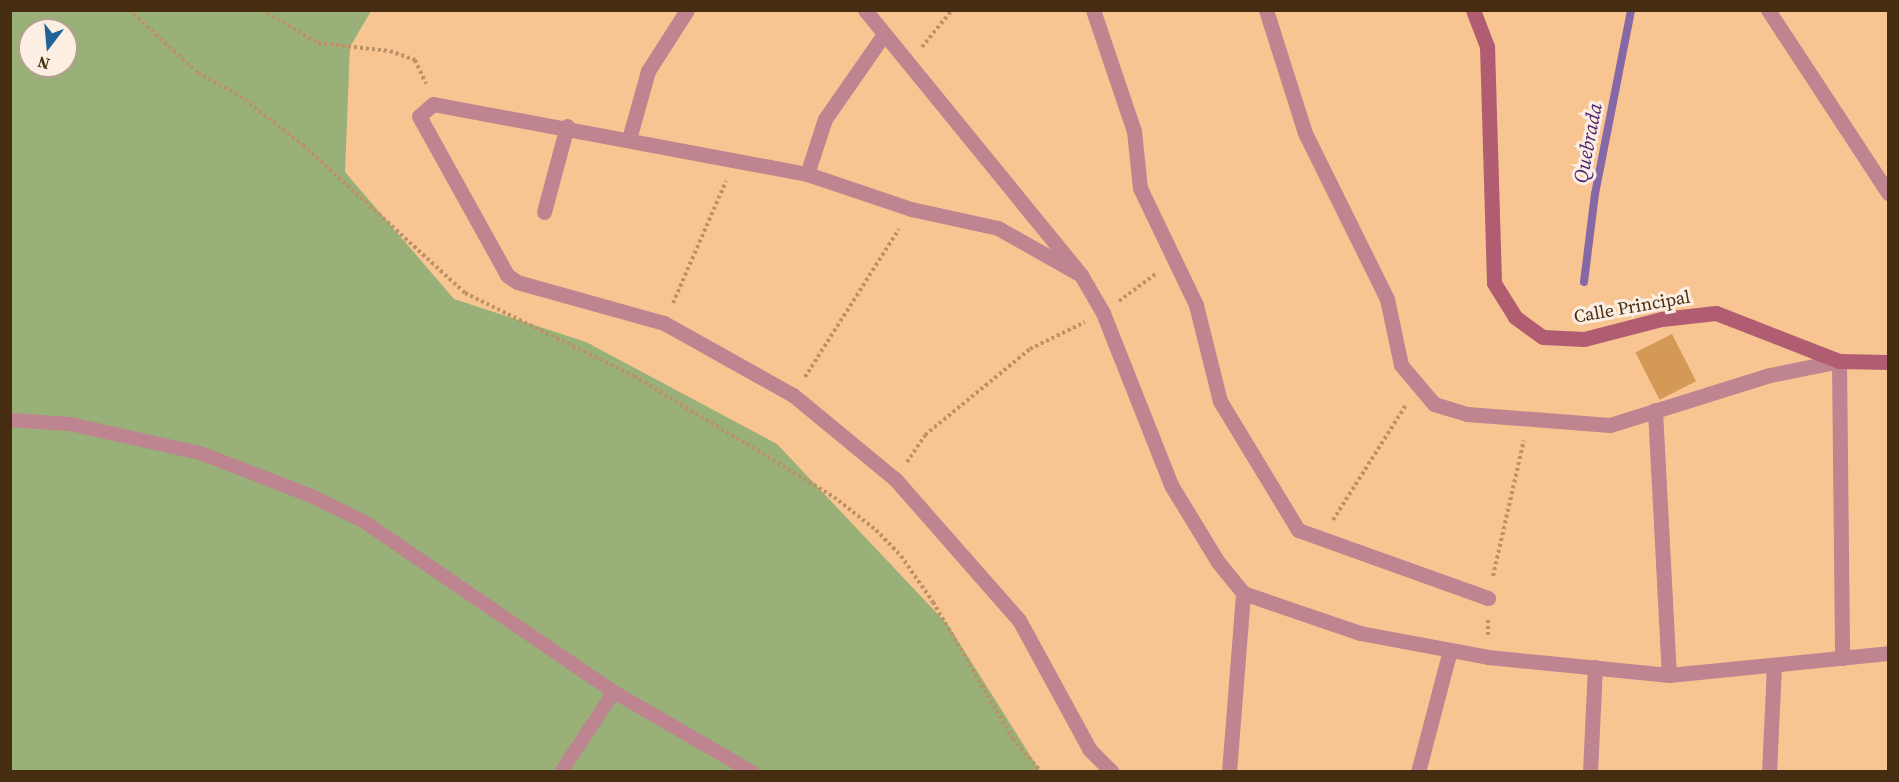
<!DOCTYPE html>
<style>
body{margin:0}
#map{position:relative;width:1899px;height:782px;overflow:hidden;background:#f8c592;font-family:"Source Serif 4",serif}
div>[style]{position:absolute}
.green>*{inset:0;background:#99b078}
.stream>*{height:8px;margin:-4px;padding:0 4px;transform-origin:4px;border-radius:4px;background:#8768a6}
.building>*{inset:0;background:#d49857;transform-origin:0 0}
.path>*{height:4px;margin-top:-2px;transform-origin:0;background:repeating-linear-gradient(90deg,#bc9166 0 3px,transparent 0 6px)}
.lane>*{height:14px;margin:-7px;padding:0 7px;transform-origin:7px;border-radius:7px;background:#be8490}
.street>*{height:15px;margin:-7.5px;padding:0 7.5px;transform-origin:7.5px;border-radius:7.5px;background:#be8490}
.secondary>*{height:15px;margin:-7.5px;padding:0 7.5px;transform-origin:7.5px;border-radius:7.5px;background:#b05d71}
span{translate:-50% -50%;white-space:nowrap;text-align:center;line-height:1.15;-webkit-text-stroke:6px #fceee2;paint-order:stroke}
.street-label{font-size:18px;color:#462d11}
.water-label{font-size:20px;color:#4a1f6c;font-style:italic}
.frame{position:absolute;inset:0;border:12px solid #462d11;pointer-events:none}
.north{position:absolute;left:18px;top:18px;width:60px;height:60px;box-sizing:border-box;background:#fceee2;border:2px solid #b3a18e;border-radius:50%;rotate:196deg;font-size:16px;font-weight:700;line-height:24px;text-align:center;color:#462d11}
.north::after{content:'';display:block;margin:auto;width:21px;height:27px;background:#1f6498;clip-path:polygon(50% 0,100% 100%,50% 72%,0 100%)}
</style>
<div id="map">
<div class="green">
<div style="clip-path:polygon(evenodd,10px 11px,371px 11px,350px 47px,345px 172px,454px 299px,586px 342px,777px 444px,948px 625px,1040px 771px,11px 771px,10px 11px,30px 30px,66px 30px,66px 66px,30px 66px,30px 30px)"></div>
</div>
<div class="stream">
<div style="left:1584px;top:282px;width:89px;rotate:-82.9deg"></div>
<div style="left:1595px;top:194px;width:187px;rotate:-78.9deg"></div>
</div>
<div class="building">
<div style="left:1672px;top:334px;width:53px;height:41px;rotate:63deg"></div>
</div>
<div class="path">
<div style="left:129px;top:10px;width:93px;rotate:42.4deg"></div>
<div style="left:198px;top:73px;width:48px;rotate:28.7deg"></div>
<div style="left:240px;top:96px;width:80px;rotate:37.9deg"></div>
<div style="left:303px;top:145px;width:219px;rotate:42.4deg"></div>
<div style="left:465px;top:293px;width:188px;rotate:26.2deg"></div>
<div style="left:634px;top:376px;width:234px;rotate:31.2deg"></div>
<div style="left:834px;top:497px;width:53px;rotate:38.2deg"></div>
<div style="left:876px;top:530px;width:36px;rotate:46deg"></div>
<div style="left:901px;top:556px;width:56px;rotate:55.2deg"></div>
<div style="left:933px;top:602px;width:159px;rotate:59.7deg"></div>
<div style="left:1013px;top:739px;width:43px;rotate:49.7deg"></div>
<div style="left:262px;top:10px;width:65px;rotate:30.5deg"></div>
<div style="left:318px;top:43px;width:72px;rotate:6.3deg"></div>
<div style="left:390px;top:51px;width:27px;rotate:20deg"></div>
<div style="left:415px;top:60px;width:26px;rotate:65deg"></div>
<div style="left:922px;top:47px;width:48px;rotate:-51deg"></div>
<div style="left:1119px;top:301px;width:47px;rotate:-36.4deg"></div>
<div style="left:673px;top:303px;width:133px;rotate:-66.5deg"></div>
<div style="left:805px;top:377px;width:175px;rotate:-57.6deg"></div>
<div style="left:907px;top:462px;width:32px;rotate:-56deg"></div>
<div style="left:925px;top:435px;width:136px;rotate:-39.3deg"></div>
<div style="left:1030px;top:349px;width:61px;rotate:-26.1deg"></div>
<div style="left:1333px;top:520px;width:136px;rotate:-57.6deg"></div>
<div style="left:1493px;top:576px;width:139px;rotate:-77.2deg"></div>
<div style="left:1488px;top:635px;width:16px;rotate:-90deg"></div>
</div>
<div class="lane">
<div style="left:10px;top:420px;width:60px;rotate:3.8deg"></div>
<div style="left:70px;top:424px;width:133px;rotate:12.6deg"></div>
<div style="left:200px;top:453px;width:117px;rotate:21.1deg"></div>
<div style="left:309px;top:495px;width:60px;rotate:25.7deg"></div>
<div style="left:363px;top:521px;width:304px;rotate:34.3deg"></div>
<div style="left:614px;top:692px;width:160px;rotate:30.1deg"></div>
<div style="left:561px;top:772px;width:96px;rotate:-56.5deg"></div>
</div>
<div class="street">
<div style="left:865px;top:10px;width:342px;rotate:50.8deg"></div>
<div style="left:1081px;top:275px;width:44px;rotate:59.9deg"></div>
<div style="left:1103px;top:313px;width:185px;rotate:68.4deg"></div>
<div style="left:1171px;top:485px;width:90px;rotate:58.6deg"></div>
<div style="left:1218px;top:562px;width:40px;rotate:51deg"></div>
<div style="left:1243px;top:593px;width:124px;rotate:18.9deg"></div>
<div style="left:1360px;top:633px;width:130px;rotate:10.6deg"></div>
<div style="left:1488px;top:657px;width:182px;rotate:5.7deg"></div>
<div style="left:1669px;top:675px;width:220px;rotate:-5.7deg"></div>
<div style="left:1093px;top:10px;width:128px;rotate:71.3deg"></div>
<div style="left:1134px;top:131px;width:57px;rotate:84deg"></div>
<div style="left:1140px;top:188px;width:130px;rotate:64.4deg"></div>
<div style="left:1196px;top:305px;width:99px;rotate:76deg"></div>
<div style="left:1220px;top:401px;width:151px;rotate:58.8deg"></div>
<div style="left:1298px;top:530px;width:202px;rotate:19.7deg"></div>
<div style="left:1266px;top:10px;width:129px;rotate:72.4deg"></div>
<div style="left:1305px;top:133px;width:185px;rotate:63.7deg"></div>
<div style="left:1387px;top:299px;width:67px;rotate:78deg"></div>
<div style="left:1401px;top:365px;width:51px;rotate:49.8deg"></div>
<div style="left:1434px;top:404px;width:34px;rotate:17deg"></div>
<div style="left:1467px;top:414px;width:143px;rotate:4.4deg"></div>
<div style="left:1610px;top:425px;width:168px;rotate:-17.4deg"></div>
<div style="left:1770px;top:375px;width:70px;rotate:-11.5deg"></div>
<div style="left:1839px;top:361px;width:297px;rotate:89.4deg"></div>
<div style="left:1768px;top:10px;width:219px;rotate:56.7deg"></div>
<div style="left:629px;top:139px;width:71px;rotate:-74.4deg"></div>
<div style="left:648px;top:71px;width:72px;rotate:-57.4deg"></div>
<div style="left:807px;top:174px;width:58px;rotate:-71.9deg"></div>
<div style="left:825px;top:119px;width:103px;rotate:-55.2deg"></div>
<div style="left:544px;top:212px;width:89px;rotate:-75deg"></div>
<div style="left:1081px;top:275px;width:95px;rotate:-150.5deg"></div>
<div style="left:998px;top:228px;width:89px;rotate:-167.7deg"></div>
<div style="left:911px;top:209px;width:110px;rotate:-161.4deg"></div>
<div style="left:807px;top:174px;width:380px;rotate:-169.4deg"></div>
<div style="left:433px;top:104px;width:18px;rotate:139deg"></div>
<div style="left:419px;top:116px;width:182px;rotate:61deg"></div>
<div style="left:507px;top:275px;width:12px;rotate:35deg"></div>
<div style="left:517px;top:282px;width:153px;rotate:15.6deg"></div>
<div style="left:664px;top:323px;width:148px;rotate:29.2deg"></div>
<div style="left:793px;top:395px;width:132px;rotate:39.5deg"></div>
<div style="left:895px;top:479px;width:188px;rotate:48.7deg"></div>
<div style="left:1019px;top:620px;width:148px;rotate:61.4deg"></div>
<div style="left:1090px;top:750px;width:31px;rotate:45deg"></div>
<div style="left:1655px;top:410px;width:265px;rotate:87deg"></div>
<div style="left:1229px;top:772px;width:180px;rotate:-85.5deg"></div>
<div style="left:1418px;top:772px;width:126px;rotate:-75.3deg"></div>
<div style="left:1590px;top:772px;width:105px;rotate:-87.3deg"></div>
<div style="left:1769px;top:772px;width:105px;rotate:-87.3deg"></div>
</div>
<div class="secondary">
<div style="left:1473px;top:10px;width:39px;rotate:69deg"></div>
<div style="left:1487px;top:46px;width:237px;rotate:88.3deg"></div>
<div style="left:1494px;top:283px;width:40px;rotate:58deg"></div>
<div style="left:1515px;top:317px;width:34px;rotate:36deg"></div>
<div style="left:1543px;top:337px;width:41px;rotate:2.8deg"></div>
<div style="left:1584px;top:339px;width:81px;rotate:-14.4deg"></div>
<div style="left:1662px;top:319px;width:54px;rotate:-6.3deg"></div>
<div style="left:1716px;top:313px;width:132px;rotate:21.3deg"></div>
<div style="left:1839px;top:361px;width:49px;rotate:1.2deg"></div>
</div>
<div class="street-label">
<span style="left:1632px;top:307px;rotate:-10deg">Calle Principal</span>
</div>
<div class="water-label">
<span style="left:1588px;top:143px;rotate:-79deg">Quebrada</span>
</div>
<div class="frame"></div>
<div class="north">N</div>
</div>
